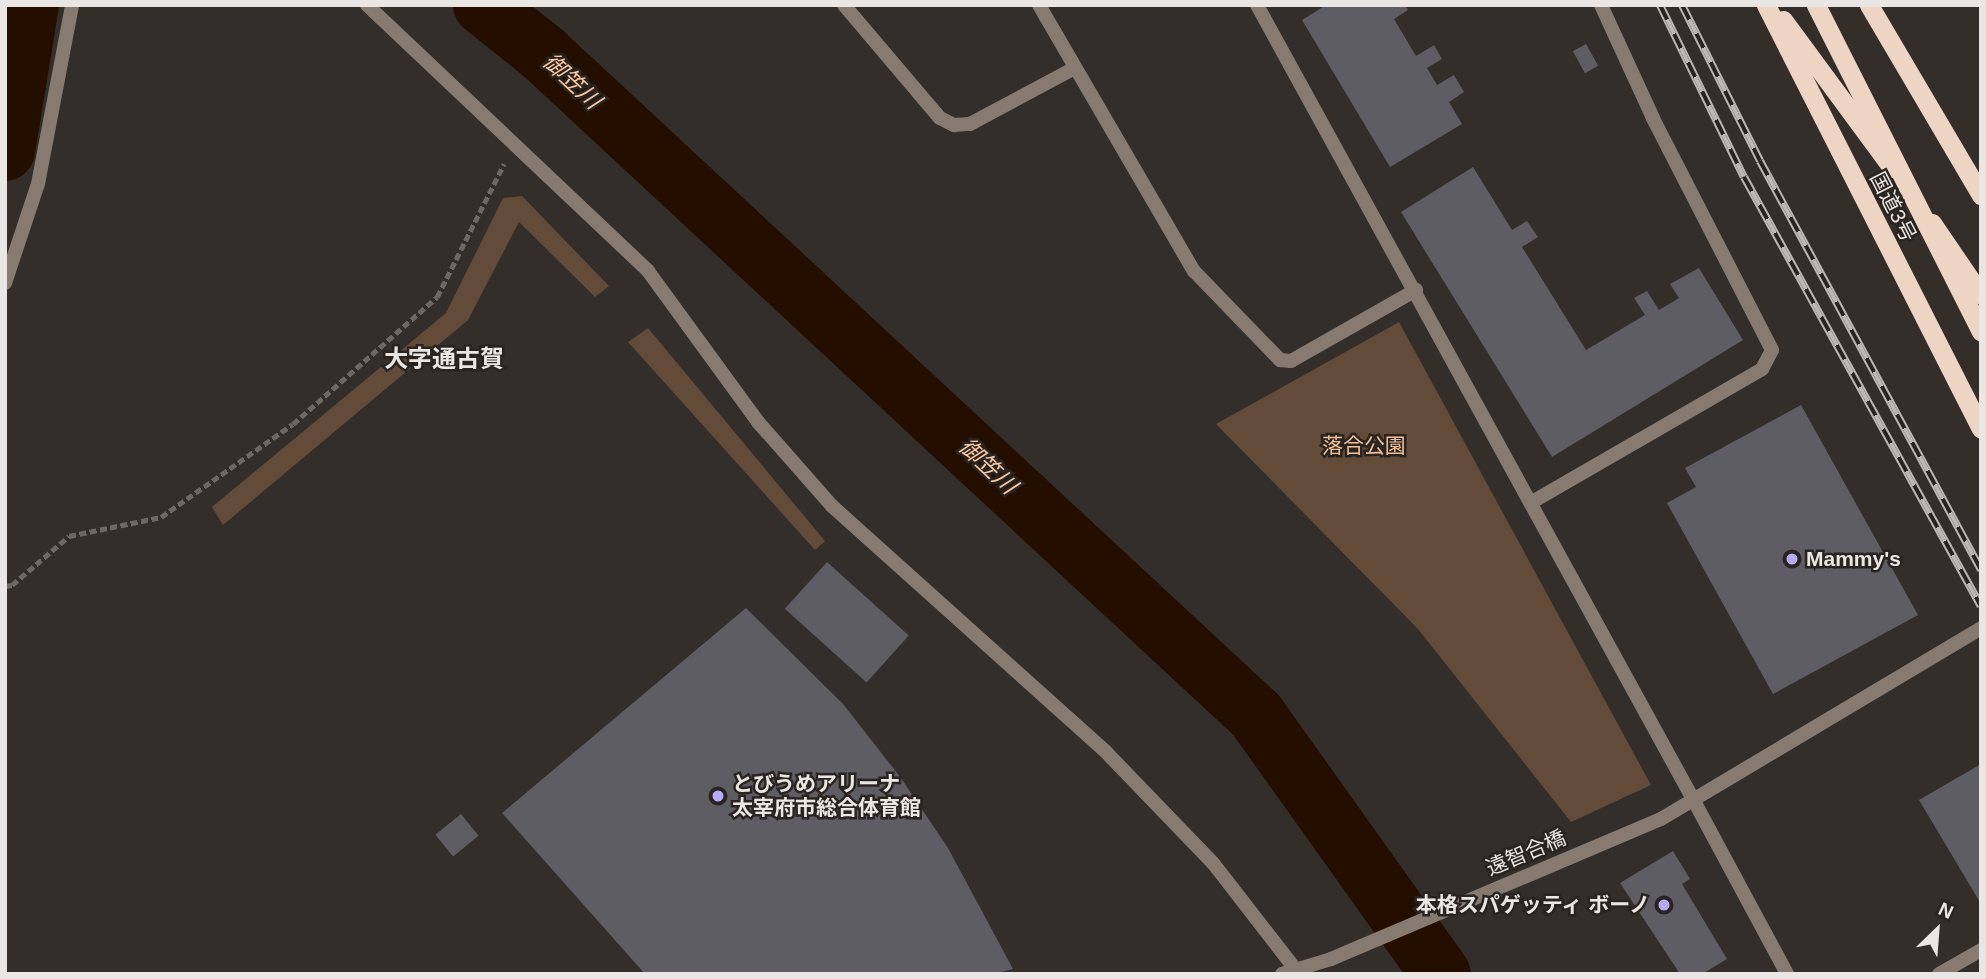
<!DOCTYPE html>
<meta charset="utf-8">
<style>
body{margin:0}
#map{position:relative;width:1986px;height:979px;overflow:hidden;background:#332e2a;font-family:Helvetica,"Noto Sans JP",sans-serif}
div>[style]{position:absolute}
.green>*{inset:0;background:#634b3a}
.river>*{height:60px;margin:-30px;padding:0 30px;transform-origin:30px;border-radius:30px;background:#230e00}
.building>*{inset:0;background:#5d5d63;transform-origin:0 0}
.path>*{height:4.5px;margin-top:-2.25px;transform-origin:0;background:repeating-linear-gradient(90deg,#6c6864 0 7px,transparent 0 10.5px)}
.minor>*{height:14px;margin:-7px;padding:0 7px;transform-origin:7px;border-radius:7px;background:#877a71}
.tertiary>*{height:14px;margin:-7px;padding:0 7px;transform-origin:7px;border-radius:7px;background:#877a71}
.trunk>*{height:19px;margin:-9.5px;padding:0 9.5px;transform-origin:9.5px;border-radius:9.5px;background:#eed5c3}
.rail>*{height:8px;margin-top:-4px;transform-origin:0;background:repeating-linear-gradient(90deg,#292420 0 16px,#bbb7b4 0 32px);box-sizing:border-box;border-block:2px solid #bbb7b4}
.trunk-bridge>*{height:19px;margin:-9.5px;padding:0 9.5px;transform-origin:9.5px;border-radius:9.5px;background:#eed5c3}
.dots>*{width:19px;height:19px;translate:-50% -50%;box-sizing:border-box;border:4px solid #292420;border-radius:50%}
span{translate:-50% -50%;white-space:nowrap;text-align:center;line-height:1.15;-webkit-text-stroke:5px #292420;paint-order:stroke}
.street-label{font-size:21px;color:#eae6e4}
.park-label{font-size:21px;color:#f0be99}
.poi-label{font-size:21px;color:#eae6e4;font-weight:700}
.left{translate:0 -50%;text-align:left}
.right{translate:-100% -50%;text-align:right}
.water-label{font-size:23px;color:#fcc9a4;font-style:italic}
.quarter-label{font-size:24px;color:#eae6e4;font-weight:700}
.frame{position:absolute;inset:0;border:7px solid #eae6e4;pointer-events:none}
.north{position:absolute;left:1902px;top:895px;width:70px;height:70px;-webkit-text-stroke:5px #292420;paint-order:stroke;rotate:25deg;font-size:19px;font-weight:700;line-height:28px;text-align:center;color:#eae6e4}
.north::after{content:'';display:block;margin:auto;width:24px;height:32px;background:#eae6e4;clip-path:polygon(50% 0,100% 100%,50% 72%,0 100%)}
</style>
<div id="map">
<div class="green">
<div style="clip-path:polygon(522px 196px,609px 286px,595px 297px,519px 222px,468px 320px,223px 525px,212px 507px,446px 313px,503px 198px)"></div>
<div style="clip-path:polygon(1399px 322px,1651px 785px,1571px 822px,1418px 629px,1216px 424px)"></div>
<div style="clip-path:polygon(648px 328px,825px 541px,815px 550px,628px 342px)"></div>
</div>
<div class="river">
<div style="left:483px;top:5px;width:77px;rotate:38.7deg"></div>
<div style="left:543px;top:53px;width:973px;rotate:42.88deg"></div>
<div style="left:1256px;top:715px;width:318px;rotate:54.5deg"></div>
<div style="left:5px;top:151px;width:148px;rotate:-80.7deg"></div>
</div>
<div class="building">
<div style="clip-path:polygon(1326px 5px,1405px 5px,1408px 10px,1394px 19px,1416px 56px,1434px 45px,1442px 59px,1427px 68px,1437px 85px,1454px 75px,1464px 92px,1449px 102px,1462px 124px,1390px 167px,1302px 20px)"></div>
<div style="left:1586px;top:44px;width:25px;height:15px;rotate:61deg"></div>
<div style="clip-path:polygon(1473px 167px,1512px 230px,1527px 221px,1538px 237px,1522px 247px,1586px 350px,1645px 315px,1634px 298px,1647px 291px,1659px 310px,1679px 298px,1670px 284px,1699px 268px,1743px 340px,1552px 457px,1401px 212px)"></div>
<div style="clip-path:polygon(1801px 405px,1918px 615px,1773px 694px,1667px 503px,1696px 487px,1685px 468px)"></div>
<div style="left:827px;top:562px;width:110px;height:63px;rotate:42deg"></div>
<div style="clip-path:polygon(746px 608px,843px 704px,901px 778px,948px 848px,1013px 969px,993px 974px,645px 974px,502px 813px)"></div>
<div style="clip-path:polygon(1981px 764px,1981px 904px,1919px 800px)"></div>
<div style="left:461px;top:814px;width:28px;height:33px;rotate:51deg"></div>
<div style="clip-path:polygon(1673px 851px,1690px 879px,1682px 884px,1727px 959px,1702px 974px,1680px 974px,1620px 883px)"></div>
</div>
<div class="path">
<div style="left:5px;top:586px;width:7px;rotate:-8deg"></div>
<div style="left:12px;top:585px;width:75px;rotate:-40.7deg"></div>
<div style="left:69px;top:536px;width:94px;rotate:-11.7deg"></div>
<div style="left:161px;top:517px;width:161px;rotate:-35.2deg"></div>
<div style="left:293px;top:424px;width:192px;rotate:-41.4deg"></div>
<div style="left:437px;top:297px;width:149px;rotate:-63.3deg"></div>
</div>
<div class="minor">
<div style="left:367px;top:5px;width:387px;rotate:43.4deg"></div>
<div style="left:648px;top:271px;width:187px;rotate:53.9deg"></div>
<div style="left:758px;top:422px;width:112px;rotate:48.6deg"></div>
<div style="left:832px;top:506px;width:368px;rotate:41.9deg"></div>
<div style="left:1106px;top:752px;width:154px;rotate:46.1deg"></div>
<div style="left:1213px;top:863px;width:140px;rotate:52.2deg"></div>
<div style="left:844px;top:5px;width:148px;rotate:49.7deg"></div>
<div style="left:940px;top:118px;width:16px;rotate:27deg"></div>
<div style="left:954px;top:125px;width:16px;rotate:-4deg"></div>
<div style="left:970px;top:124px;width:119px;rotate:-28.1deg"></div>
<div style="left:1039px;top:5px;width:308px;rotate:59.8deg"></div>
<div style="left:1194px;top:271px;width:124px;rotate:46deg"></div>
<div style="left:1280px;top:360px;width:11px;rotate:5deg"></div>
<div style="left:1291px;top:361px;width:144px;rotate:-29.6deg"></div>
<div style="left:5px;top:283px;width:104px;rotate:-71.6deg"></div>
<div style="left:38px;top:184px;width:182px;rotate:-79.2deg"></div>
<div style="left:1532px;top:502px;width:266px;rotate:-30deg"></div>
<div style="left:1762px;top:369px;width:21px;rotate:-62deg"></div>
<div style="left:1772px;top:350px;width:261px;rotate:-117.2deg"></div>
<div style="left:1653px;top:118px;width:124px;rotate:-114.7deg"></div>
<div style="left:1694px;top:801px;width:196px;rotate:61.7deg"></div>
<div style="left:1939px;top:974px;width:48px;rotate:-29.7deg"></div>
</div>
<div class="tertiary">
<div style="left:1257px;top:5px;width:908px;rotate:61.23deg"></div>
<div style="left:1282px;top:974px;width:51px;rotate:-17deg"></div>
<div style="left:1331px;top:959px;width:358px;rotate:-23deg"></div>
<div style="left:1661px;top:819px;width:373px;rotate:-30.8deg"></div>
</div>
<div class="trunk">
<div style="left:1766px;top:5px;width:475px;rotate:63.1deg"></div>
<div style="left:1869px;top:5px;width:221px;rotate:59.5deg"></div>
<div style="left:1783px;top:20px;width:184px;rotate:53.6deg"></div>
<div style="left:1932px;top:223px;width:87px;rotate:55.8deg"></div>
</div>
<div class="rail">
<div style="left:1660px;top:5px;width:191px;rotate:64deg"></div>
<div style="left:1744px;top:177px;width:490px;rotate:61.1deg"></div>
<div style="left:1682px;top:5px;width:174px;rotate:63.4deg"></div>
<div style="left:1760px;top:161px;width:465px;rotate:61.6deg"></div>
</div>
<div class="trunk-bridge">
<div style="left:1816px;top:5px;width:366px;rotate:63.2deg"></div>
</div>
<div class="dots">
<div style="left:1792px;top:559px;background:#b4acf9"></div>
<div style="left:718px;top:796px;background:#b4acf9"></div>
<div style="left:1664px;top:905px;background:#b4acf9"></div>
</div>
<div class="street-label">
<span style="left:1893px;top:207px;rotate:63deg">国道3号</span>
<span style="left:1526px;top:853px;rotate:-23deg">遠智合橋</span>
</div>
<div class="park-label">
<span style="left:1364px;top:446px">落合公園</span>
</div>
<div class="poi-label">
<span class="left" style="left:1806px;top:559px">Mammy's</span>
<span class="left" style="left:732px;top:796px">とびうめアリーナ<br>太宰府市総合体育館</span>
<span class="right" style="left:1650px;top:905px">本格スパゲッティ ボーノ</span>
</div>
<div class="water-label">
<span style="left:572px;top:81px;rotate:43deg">御笠川</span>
<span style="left:988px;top:466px;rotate:43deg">御笠川</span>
</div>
<div class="quarter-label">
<span style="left:444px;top:359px">大字通古賀</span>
</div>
<div class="frame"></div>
<div class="north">N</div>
</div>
